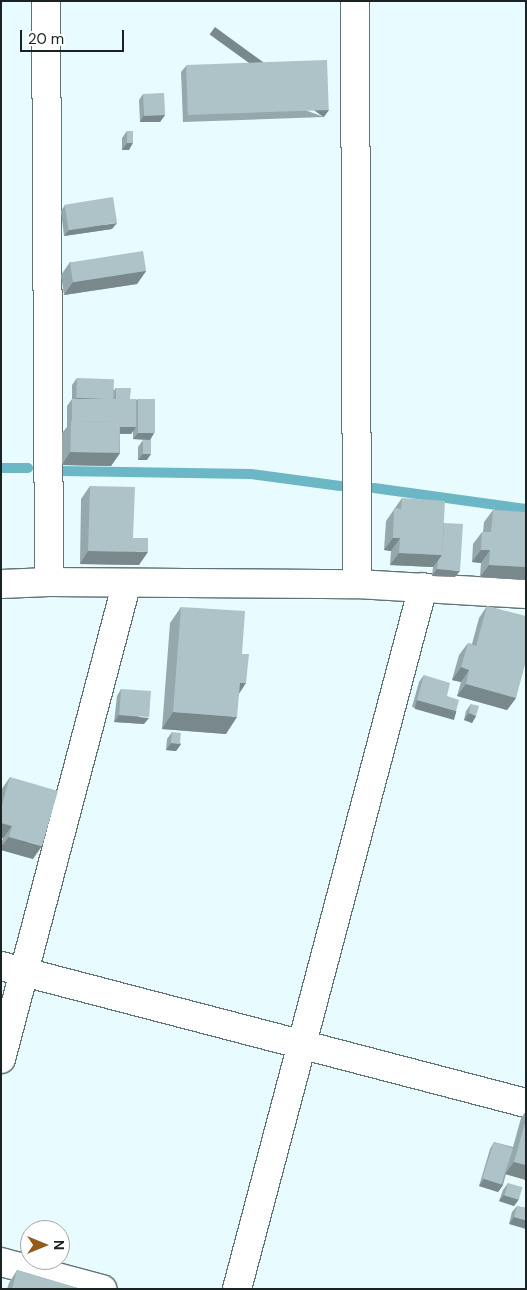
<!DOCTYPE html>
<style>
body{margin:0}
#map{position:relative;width:527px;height:1290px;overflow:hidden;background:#e8fbfe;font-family:"DM Sans",sans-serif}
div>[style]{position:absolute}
.stream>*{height:10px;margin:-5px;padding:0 5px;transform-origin:5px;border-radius:5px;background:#6cb7c6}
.roads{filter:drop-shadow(1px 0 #607478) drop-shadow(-1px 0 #607478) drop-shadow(0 1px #607478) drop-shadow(0 -1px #607478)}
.street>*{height:28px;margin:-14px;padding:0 14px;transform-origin:14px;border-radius:14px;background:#fff}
.wall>*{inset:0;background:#95a8ab}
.shaded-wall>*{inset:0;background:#79888b;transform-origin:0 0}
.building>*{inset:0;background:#adc3c7;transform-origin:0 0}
span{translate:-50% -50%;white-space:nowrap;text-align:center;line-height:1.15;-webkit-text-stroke:4.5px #fff;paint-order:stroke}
.frame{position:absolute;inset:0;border:2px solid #1a2324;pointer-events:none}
.north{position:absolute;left:20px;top:1220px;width:50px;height:50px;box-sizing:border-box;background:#fff;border:1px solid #a3a7a7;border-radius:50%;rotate:90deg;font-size:14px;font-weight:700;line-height:20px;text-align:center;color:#1a2324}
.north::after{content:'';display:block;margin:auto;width:18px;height:22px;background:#975a1d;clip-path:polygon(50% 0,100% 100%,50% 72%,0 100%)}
.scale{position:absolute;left:20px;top:30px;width:104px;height:22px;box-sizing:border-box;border:2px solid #1a2324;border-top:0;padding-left:6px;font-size:15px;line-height:18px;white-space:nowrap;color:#1a2324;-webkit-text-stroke:4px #fff;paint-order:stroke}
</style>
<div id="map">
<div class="stream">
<div style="left:1px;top:468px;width:27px"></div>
<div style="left:61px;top:471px;width:190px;rotate:0.9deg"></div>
<div style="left:251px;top:474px;width:90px;rotate:7.7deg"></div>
<div style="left:374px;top:488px;width:153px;rotate:7.9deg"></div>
</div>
<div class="roads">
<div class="street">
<div style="left:46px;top:1px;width:581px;rotate:89.7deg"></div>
<div style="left:355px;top:1px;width:583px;rotate:89.8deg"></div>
<div style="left:1px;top:584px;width:48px;rotate:-2.4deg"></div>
<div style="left:49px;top:582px;width:308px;rotate:0.4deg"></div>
<div style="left:357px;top:584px;width:169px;rotate:3.4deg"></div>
<div style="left:1px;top:966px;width:543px;rotate:14.63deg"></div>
<div style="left:1px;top:1059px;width:492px;rotate:-75.2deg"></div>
<div style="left:1px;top:1262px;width:105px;rotate:15deg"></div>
<div style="left:237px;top:1289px;width:726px;rotate:-75.16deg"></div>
</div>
</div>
<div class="wall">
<div style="clip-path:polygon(186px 66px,324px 117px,183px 122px,181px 72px)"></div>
<div style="clip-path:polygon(143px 94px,165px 115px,160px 122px,140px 122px,139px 100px)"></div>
<div style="clip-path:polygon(127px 131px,129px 150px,122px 150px,122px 138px)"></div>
<div style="clip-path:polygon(65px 205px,112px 229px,64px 236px,61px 211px)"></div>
<div style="clip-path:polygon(70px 262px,146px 271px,137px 284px,64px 295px,61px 275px)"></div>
<div style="clip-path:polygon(77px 378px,114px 390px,116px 388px,130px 399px,136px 400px,138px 399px,154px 433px,150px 440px,133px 439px,133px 431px,131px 434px,120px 434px,120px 453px,111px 466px,62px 465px,62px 433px,67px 427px,67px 406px,72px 399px,72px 385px)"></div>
<div style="clip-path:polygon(143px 440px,147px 460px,138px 460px,138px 447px)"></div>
<div style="clip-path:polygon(90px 486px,133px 538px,139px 565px,80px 564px,81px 499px)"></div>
<div style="clip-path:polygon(402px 498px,444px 523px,455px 577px,432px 576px,433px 567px,390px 565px,391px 551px,384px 550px,386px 521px)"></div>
<div style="clip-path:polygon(493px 510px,526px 512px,526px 580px,480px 577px,481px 563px,472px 562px,473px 544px,482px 532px,483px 532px,484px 522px)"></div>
<div style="clip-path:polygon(487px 606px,516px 698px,507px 710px,457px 696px,461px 682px,452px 680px,459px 655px,468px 643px,472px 644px,479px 618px)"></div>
<div style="clip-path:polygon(181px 607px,242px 654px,239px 694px,226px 734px,162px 729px,170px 623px)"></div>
<div style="clip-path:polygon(424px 675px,447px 696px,456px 711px,451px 718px,412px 707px,419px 682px)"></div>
<div style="clip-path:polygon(121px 689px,144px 724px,114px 722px,117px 696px)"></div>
<div style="clip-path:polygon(471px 704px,476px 716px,472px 723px,464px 720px,466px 711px)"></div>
<div style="clip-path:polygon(172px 732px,181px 744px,176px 751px,166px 750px,167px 739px)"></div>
<div style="clip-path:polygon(10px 777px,33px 859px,1px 850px,1px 844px,3px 838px,1px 838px,1px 790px)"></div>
<div style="clip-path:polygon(526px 1111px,526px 1180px,506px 1174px,503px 1185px,498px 1192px,479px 1186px,490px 1149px,494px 1142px,513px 1147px,521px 1118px)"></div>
<div style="clip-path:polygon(508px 1183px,519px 1199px,514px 1206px,499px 1201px,503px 1190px)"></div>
<div style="clip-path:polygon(517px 1206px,526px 1208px,509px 1224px,512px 1212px)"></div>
<div style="clip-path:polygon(17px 1270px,81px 1289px,7px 1289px,9px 1283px)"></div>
</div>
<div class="shaded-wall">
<div style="left:329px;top:110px;width:9px;height:141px;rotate:126deg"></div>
<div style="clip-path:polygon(144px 115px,165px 115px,160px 122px,140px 122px)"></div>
<div style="clip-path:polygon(127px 143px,133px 143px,129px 150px,122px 150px)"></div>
<div style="clip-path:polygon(117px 223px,112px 229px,64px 236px,69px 230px)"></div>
<div style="clip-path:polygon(146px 271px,137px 284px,64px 295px,73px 282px)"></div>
<div style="clip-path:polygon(77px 398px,114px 398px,109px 405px,72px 404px)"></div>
<div style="clip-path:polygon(71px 427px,136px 427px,131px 434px,71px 432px)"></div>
<div style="clip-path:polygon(138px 433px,154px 433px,150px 440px,133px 439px)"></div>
<div style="clip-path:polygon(70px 452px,120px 453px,111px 466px,62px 465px)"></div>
<div style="clip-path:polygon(143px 454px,151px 454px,147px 460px,138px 460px)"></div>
<div style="clip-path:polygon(393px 538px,400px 538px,391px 551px,384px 550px)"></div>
<div style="clip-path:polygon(481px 550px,490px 550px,481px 563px,472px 562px)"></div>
<div style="clip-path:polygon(88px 551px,148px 552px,139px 565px,80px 564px)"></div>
<div style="clip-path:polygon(399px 553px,442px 555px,433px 567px,390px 565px)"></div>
<div style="clip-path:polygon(489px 565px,526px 567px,526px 580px,480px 577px)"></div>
<div style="clip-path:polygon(437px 569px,460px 571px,455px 577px,432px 576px)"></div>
<div style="clip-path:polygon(461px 667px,469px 670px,461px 682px,452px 680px)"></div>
<div style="clip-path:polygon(240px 683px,246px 683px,235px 700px)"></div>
<div style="clip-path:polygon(466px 684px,516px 698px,507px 710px,457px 696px)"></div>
<div style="left:417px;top:700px;width:41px;height:9px;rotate:16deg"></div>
<div style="clip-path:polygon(173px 712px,237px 717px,226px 734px,162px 729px)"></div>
<div style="clip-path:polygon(469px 713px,476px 716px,472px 723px,464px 720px)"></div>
<div style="clip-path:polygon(119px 715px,149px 718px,144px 724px,114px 722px)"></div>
<div style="clip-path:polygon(171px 743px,181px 744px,176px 751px,166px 750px)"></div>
<div style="clip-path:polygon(1px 823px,12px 826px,3px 838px,1px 838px)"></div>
<div style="clip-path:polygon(9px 837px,42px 846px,33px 859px,1px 850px,1px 847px)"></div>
<div style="clip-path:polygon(514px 1162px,526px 1165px,526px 1180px,505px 1174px)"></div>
<div style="clip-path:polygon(484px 1179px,503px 1185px,498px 1192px,479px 1186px)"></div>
<div style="clip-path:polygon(504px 1195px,519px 1199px,514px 1206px,499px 1201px)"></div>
<div style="clip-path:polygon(514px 1217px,526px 1220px,526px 1229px,509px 1224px)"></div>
</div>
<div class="building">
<div style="left:327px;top:60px;width:50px;height:141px;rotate:88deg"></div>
<div style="left:164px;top:93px;width:22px;height:21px;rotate:87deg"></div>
<div style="left:127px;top:131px;width:6px;height:12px"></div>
<div style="left:113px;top:197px;width:26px;height:49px;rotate:81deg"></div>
<div style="left:143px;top:251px;width:20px;height:74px;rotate:81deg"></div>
<div style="left:77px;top:378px;width:37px;height:20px;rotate:2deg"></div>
<div style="clip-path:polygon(116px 388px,131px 388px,130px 399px,136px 399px,136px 427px,120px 427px,120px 422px,72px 421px,72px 399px,116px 399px)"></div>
<div style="left:138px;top:399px;width:17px;height:34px"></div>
<div style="left:71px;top:421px;width:49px;height:31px;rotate:1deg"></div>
<div style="left:143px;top:440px;width:8px;height:14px"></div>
<div style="clip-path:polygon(90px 486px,135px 487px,133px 538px,148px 538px,148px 552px,88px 551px)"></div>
<div style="clip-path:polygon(402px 498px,445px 501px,442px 555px,399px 553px,400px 538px,393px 538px,394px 508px,401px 509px)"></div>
<div style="clip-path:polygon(493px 510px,526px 512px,526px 567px,489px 565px,490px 550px,481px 550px,482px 532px,491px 532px)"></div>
<div style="clip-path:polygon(444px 523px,463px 524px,460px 571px,437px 569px,438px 561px,442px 555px)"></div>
<div style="clip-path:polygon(487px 606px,526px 616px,526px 661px,516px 698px,466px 684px,469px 670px,461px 667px,468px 643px,476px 646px)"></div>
<div style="clip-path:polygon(181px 607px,245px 611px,242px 654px,249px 654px,246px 683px,240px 683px,237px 717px,173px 712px)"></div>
<div style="clip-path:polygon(424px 675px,450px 683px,447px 696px,459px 700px,456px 711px,417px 700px)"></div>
<div style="left:121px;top:689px;width:30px;height:26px;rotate:4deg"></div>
<div style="clip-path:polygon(471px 704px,479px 706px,476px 716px,469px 713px)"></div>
<div style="left:172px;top:732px;width:9px;height:11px;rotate:6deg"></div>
<div style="clip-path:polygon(10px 777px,58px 791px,42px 846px,9px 837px,12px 826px,1px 823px,1px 808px)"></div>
<div style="clip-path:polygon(526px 1119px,526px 1165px,514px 1162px)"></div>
<div style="left:494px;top:1142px;width:20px;height:38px;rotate:18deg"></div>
<div style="left:508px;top:1183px;width:15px;height:13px;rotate:16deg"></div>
<div style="clip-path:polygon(517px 1206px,526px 1208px,526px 1220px,514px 1217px)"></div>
<div style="clip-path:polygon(17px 1270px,81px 1289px,12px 1289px)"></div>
</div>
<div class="frame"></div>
<div class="north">N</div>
<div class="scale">20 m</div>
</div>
